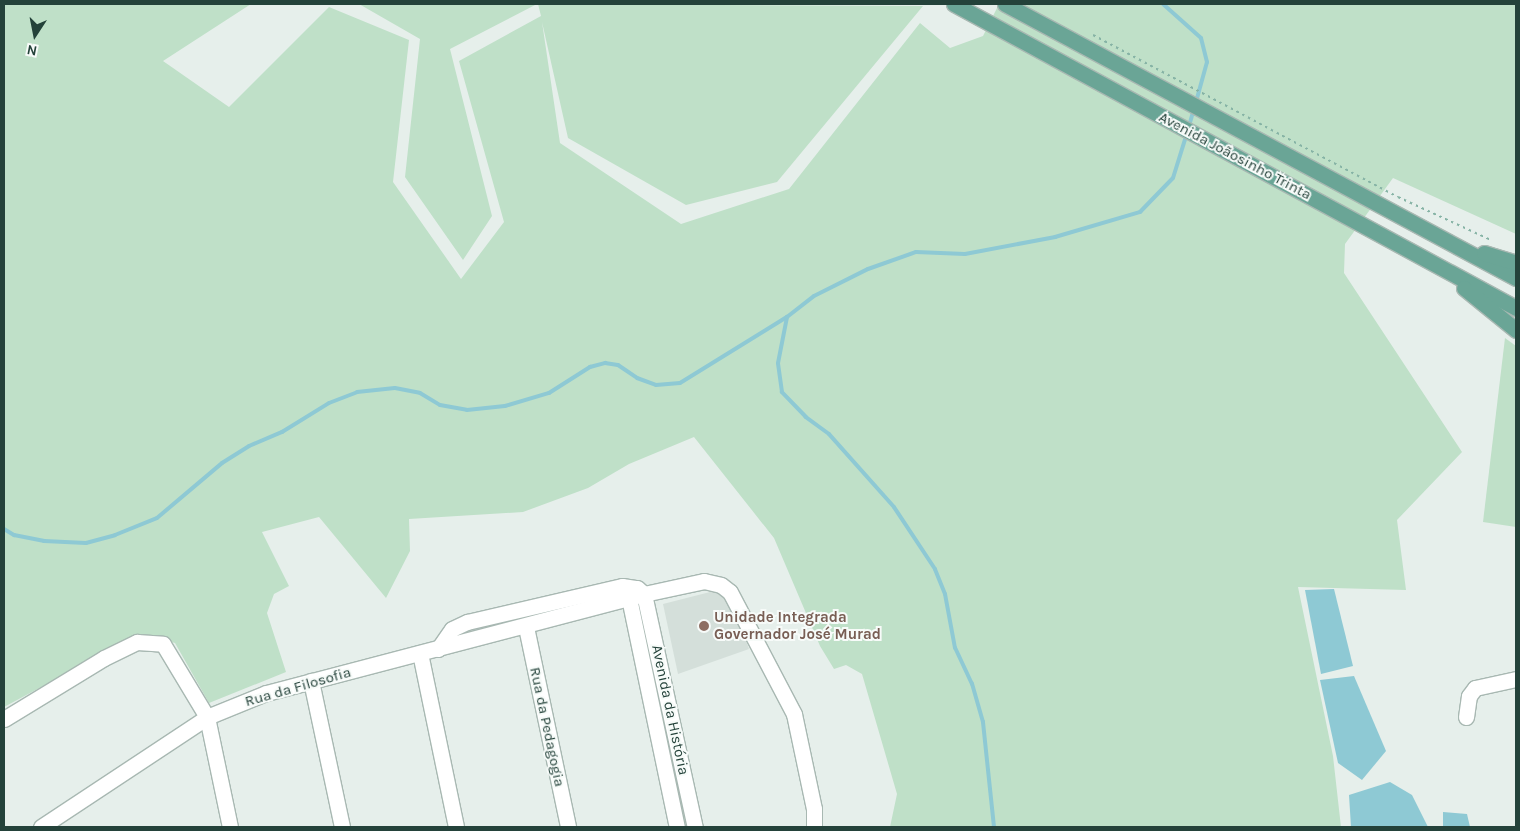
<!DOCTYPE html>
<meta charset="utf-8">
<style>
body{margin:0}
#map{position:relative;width:1520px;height:831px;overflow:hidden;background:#e6efeb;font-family:Karla,sans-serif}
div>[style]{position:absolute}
.built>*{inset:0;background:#d4dfda}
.green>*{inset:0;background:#bfe0c8}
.water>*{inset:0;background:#8ec9d4}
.stream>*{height:4px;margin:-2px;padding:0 2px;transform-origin:2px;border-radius:2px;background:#8ec9d4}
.path>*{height:2px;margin-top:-1px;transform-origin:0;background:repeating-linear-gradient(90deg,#86b3a5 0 2.5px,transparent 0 6.5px)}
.roads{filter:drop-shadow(1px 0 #a8b8b2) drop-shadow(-1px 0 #a8b8b2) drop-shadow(0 1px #a8b8b2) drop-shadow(0 -1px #a8b8b2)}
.minor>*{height:15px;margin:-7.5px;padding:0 7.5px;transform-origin:7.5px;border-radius:7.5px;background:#fff}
.major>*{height:15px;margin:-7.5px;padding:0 7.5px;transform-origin:7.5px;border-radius:7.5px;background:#6aa596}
.dots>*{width:14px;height:14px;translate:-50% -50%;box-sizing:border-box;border:2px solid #f7fbf9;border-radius:50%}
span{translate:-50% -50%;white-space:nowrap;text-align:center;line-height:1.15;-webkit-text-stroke:4px #f7fbf9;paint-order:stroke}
.street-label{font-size:15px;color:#24423a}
.education-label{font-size:15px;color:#785e54;font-weight:700}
.left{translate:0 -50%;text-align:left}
.frame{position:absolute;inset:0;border:5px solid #24423a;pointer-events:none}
.north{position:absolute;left:10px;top:10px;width:50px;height:50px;-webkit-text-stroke:4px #f7fbf9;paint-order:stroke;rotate:191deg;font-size:14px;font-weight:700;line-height:20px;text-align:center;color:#24423a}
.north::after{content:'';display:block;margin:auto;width:18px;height:22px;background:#24423a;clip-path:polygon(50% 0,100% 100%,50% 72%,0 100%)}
</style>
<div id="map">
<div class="built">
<div style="clip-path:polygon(714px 591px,729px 594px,749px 649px,678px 674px,663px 604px)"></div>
</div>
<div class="green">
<div style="clip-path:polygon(4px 4px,251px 4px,163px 61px,229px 107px,329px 7px,409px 40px,393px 182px,461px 279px,504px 222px,459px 61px,541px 16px,538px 4px,923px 6px,777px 182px,686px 205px,568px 138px,542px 22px,560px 143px,681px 224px,789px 189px,920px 23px,950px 48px,983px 36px,999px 4px,1516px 4px,1516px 234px,1393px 178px,1345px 244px,1344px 273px,1462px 452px,1397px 520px,1406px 590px,1298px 587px,1333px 756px,1341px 827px,890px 827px,897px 794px,862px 674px,846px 665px,834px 669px,820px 646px,774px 538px,694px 437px,629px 464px,588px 488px,523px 512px,409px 519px,410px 551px,386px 598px,319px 517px,262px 532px,289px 586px,274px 594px,267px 613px,286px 672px,209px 703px,175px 643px,149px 635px,127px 641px,4px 707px)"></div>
<div style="clip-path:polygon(359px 4px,537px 4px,450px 49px,492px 216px,463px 260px,405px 177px,420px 39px)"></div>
<div style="clip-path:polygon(1505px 338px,1516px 346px,1516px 527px,1483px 522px)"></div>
</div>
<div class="water">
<div style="clip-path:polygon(1334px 589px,1353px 666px,1321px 674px,1305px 590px)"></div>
<div style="clip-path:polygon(1354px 676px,1386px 751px,1362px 780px,1338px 763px,1320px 680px)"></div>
<div style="clip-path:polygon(1390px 782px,1412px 795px,1428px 827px,1351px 827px,1349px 795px)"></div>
<div style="clip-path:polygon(1443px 812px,1467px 814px,1470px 827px,1443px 827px)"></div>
</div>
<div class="stream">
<div style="left:1163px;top:4px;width:51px;rotate:41.8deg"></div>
<div style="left:1201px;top:38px;width:25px;rotate:76deg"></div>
<div style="left:1207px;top:62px;width:41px;rotate:105.4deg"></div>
<div style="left:1189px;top:126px;width:18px;rotate:-74deg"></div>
<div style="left:4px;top:529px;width:12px;rotate:31deg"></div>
<div style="left:14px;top:535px;width:31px;rotate:11deg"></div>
<div style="left:44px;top:541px;width:42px;rotate:2.7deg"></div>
<div style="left:86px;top:543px;width:30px;rotate:-15deg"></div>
<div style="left:115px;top:535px;width:45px;rotate:-22deg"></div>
<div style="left:157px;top:518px;width:85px;rotate:-40.2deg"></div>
<div style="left:222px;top:463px;width:32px;rotate:-32deg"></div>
<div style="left:249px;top:446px;width:36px;rotate:-23deg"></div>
<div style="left:282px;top:432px;width:55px;rotate:-31.7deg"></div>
<div style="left:329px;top:403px;width:30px;rotate:-21deg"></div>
<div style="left:357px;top:392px;width:38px;rotate:-6deg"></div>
<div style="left:395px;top:388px;width:25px;rotate:11deg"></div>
<div style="left:420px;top:393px;width:23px;rotate:31deg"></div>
<div style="left:440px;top:405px;width:27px;rotate:10deg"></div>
<div style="left:467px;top:410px;width:38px;rotate:-6deg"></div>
<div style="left:505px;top:406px;width:46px;rotate:-16.5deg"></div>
<div style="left:549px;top:393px;width:49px;rotate:-32.4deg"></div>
<div style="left:590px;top:367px;width:16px;rotate:-15deg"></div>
<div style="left:605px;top:363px;width:13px;rotate:9deg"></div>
<div style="left:618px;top:365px;width:23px;rotate:34deg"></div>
<div style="left:637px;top:378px;width:20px;rotate:20deg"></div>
<div style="left:656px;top:385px;width:24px;rotate:-5deg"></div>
<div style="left:680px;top:383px;width:126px;rotate:-31.7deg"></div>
<div style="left:994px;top:827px;width:106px;rotate:-96deg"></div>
<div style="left:983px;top:722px;width:40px;rotate:-106deg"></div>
<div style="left:972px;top:684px;width:40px;rotate:-115deg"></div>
<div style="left:955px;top:648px;width:55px;rotate:-100.5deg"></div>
<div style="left:945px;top:594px;width:27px;rotate:-112deg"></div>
<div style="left:935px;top:569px;width:74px;rotate:-123.5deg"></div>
<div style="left:894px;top:507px;width:98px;rotate:-131.7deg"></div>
<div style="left:829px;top:434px;width:29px;rotate:-144deg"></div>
<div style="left:806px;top:417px;width:35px;rotate:-134deg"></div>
<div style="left:782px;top:392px;width:29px;rotate:-98deg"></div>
<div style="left:778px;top:363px;width:47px;rotate:-78.9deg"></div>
<div style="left:787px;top:317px;width:34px;rotate:-38deg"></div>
<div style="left:814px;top:296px;width:60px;rotate:-26.6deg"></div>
<div style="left:868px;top:269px;width:51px;rotate:-19.5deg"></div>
<div style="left:916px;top:252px;width:49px;rotate:2.3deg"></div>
<div style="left:965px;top:254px;width:92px;rotate:-10.7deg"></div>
<div style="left:1055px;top:237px;width:89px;rotate:-16.4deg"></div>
<div style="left:1140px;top:212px;width:47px;rotate:-45.9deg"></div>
<div style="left:1173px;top:178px;width:47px;rotate:-72.7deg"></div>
</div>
<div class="path">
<div style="left:1093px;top:35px;width:345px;rotate:28deg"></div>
<div style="left:1398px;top:197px;width:102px;rotate:24.8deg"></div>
</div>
<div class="roads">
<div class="minor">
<div style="left:644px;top:594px;width:239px;rotate:77.7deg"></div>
<div style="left:629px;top:598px;width:234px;rotate:78.2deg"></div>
<div style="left:526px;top:627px;width:204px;rotate:78.1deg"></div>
<div style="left:438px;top:649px;width:24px;rotate:-55deg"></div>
<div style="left:452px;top:629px;width:17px;rotate:-25deg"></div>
<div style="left:467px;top:622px;width:159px;rotate:-13.1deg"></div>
<div style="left:622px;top:586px;width:15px;rotate:8deg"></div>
<div style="left:637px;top:588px;width:9px;rotate:41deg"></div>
<div style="left:420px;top:653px;width:178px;rotate:78.3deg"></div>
<div style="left:311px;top:681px;width:149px;rotate:78deg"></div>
<div style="left:1466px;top:717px;width:21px;rotate:-82deg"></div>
<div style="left:1469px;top:696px;width:10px;rotate:-53deg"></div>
<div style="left:1475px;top:688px;width:42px;rotate:-12.4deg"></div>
<div style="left:4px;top:719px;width:117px;rotate:-31.4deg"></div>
<div style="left:104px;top:658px;width:37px;rotate:-26deg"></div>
<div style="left:137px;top:642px;width:26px;rotate:4deg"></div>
<div style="left:163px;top:644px;width:85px;rotate:58.9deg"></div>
<div style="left:207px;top:717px;width:112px;rotate:78.2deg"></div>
<div style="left:41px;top:827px;width:199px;rotate:-33.5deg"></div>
<div style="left:207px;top:717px;width:64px;rotate:-22.1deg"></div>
<div style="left:266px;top:693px;width:391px;rotate:-14.7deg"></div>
<div style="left:644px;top:594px;width:61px;rotate:-12.2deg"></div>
<div style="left:704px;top:581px;width:17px;rotate:13deg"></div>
<div style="left:721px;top:585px;width:11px;rotate:38deg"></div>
<div style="left:730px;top:592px;width:138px;rotate:62.3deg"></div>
<div style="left:794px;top:714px;width:97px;rotate:78.1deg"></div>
<div style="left:814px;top:809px;width:18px;rotate:90deg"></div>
</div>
<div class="major">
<div style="left:954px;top:4px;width:639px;rotate:28.41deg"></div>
<div style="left:1005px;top:4px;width:580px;rotate:28.2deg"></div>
<div style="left:1484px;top:253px;width:34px;rotate:17deg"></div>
<div style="left:1464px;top:288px;width:67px;rotate:38.9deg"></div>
</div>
</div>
<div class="dots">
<div style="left:704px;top:626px;background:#8d6e63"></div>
</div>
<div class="street-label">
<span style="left:1235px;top:156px;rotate:28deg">Avenida Joãosinho Trinta</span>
<span style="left:298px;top:687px;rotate:-16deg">Rua da Filosofia</span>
<span style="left:670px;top:710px;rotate:78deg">Avenida da História</span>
<span style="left:547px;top:727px;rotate:78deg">Rua da Pedagogia</span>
</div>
<div class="education-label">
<span class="left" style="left:714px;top:626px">Unidade Integrada<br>Governador José Murad</span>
</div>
<div class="frame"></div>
<div class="north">N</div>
</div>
